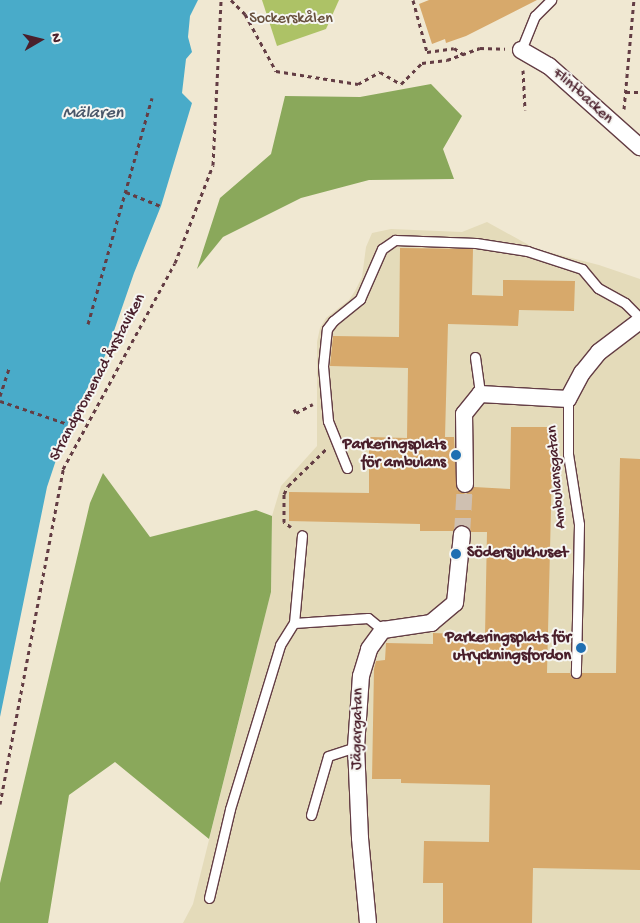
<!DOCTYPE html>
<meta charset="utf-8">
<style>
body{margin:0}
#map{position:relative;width:640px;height:923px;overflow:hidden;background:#f0e8d2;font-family:"Gochi Hand",sans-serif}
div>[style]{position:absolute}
.built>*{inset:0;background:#e4dbba}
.green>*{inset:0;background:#adc266}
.forest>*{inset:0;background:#8aa85b}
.water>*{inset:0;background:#49abc9}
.building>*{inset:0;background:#d7a96b}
.minor-tunnel>*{height:16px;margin-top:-8px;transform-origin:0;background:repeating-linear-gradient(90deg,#cfc0b1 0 16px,transparent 0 24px)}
.path>*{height:3px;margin-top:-1.5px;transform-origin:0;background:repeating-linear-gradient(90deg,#633d44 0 4px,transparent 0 8px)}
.roads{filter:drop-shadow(1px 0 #633d44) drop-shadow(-1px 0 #633d44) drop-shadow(0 1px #633d44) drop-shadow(0 -1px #633d44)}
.service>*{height:9px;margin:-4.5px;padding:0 4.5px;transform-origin:4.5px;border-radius:4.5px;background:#fff}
.minor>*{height:16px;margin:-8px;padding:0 8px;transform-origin:8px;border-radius:8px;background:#fff}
.dots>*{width:14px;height:14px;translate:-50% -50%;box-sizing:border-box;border:2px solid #f6f6f2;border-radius:50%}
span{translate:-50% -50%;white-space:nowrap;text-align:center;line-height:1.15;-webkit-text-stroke:4px #f6f6f2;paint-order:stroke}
.park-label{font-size:16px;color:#68503d}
.street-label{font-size:16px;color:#4a1f2b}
.poi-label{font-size:16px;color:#4a1f2b;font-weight:700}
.right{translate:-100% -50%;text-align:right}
.left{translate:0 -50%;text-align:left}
.water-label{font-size:18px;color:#4a576a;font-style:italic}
.north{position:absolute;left:15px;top:15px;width:50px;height:50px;-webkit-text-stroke:4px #f6f6f2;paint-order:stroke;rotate:82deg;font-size:14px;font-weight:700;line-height:20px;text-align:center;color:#4a1f2b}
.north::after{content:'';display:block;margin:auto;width:18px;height:22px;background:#4a1f2b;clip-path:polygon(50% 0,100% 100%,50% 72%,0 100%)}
</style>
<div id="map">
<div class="built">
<div style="clip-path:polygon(487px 222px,536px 249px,599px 265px,640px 279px,640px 923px,183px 923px,193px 904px,271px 592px,272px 516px,281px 486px,317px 446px,317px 342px,320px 328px,326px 318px,349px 300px,355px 291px,362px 277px,366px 247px,372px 233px,391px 229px,462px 232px)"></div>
</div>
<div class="green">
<div style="clip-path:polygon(262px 0,339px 0,326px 29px,277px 46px)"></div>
</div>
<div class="forest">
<div style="clip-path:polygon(431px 84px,462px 116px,443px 149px,454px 179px,369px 180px,301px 198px,223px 237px,197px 269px,220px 198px,271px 154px,285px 96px,360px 97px)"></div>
<div style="clip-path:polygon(103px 473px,150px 537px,256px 510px,272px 516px,271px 592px,209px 839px,115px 762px,69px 795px,48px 923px,0 923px,0 883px,90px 503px)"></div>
</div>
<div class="water">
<div style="clip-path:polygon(0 0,198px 0,190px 16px,188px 37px,192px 52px,186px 59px,182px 93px,192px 103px,161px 206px,134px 273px,106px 354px,68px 424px,47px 487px,0 717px)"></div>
</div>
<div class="building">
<div style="clip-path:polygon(429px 0,537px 0,466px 36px,446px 43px,445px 39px,432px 44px,419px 4px)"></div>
<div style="clip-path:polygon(400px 248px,473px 249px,472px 295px,503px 296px,503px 280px,575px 281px,574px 311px,519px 310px,518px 326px,448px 324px,445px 437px,454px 437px,457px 490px,466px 494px,474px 487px,510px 489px,511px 427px,553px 427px,547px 673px,570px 673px,572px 678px,576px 679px,582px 673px,616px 673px,620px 458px,640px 459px,640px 870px,533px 868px,532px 923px,443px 923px,443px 883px,423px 883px,424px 841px,489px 842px,490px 785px,401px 783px,401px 779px,372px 779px,374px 669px,376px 661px,385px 660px,386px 643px,433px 644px,433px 633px,485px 635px,487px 532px,471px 532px,468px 526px,463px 524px,457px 525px,453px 531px,420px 531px,420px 524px,289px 521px,289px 492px,369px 493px,369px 437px,407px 438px,408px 368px,330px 366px,333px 336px,399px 337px)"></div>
</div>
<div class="minor-tunnel">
<div style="left:462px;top:534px;width:50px;rotate:-86.6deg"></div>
</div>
<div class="path">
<div style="left:231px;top:0;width:20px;rotate:45deg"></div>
<div style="left:245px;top:14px;width:65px;rotate:61.5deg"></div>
<div style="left:276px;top:71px;width:83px;rotate:9deg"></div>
<div style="left:358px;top:84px;width:25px;rotate:-29deg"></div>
<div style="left:380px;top:72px;width:24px;rotate:30deg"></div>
<div style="left:401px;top:84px;width:30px;rotate:-45deg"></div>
<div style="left:422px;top:63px;width:25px;rotate:-7deg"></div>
<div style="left:447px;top:60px;width:35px;rotate:-20deg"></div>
<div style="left:480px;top:48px;width:25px;rotate:2deg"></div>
<div style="left:413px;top:0;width:54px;rotate:74.9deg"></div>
<div style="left:427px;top:52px;width:27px;rotate:-8deg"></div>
<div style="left:454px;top:48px;width:11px;rotate:34deg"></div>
<div style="left:523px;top:70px;width:40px;rotate:87.1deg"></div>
<div style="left:626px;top:92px;width:14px"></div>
<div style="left:624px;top:109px;width:109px;rotate:-84.8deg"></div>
<div style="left:126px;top:192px;width:38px;rotate:22deg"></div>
<div style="left:88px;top:324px;width:235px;rotate:-74.2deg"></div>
<div style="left:0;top:396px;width:29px;rotate:-72deg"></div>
<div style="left:0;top:401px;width:72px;rotate:18.7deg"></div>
<div style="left:294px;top:409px;width:4px;rotate:63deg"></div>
<div style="left:296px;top:413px;width:19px;rotate:-28deg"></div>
<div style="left:291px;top:527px;width:9px;rotate:-144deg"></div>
<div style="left:284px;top:522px;width:28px;rotate:-90deg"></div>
<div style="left:284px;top:494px;width:9px;rotate:-63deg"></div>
<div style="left:288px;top:486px;width:53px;rotate:-44.2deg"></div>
<div style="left:0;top:804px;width:341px;rotate:-79.3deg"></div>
<div style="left:63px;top:469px;width:234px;rotate:-61.5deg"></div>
<div style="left:175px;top:263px;width:105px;rotate:-68.8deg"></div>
<div style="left:213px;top:165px;width:165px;rotate:-87.2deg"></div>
</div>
<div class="roads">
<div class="service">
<div style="left:521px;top:50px;width:37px;rotate:-68deg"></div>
<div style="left:535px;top:16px;width:23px;rotate:-45deg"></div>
<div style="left:475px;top:357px;width:37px;rotate:82deg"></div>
<div style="left:568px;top:399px;width:55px;rotate:90deg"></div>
<div style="left:568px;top:454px;width:71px;rotate:81.1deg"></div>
<div style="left:579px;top:524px;width:149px;rotate:91.2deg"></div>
<div style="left:347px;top:468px;width:51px;rotate:-112deg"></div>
<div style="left:328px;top:421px;width:55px;rotate:-95.2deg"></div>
<div style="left:323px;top:366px;width:37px;rotate:-84deg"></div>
<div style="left:327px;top:329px;width:10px;rotate:-53deg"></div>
<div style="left:333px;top:321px;width:35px;rotate:-39deg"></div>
<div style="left:360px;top:299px;width:55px;rotate:-66.3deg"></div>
<div style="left:382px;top:249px;width:16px;rotate:-35deg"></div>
<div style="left:395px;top:240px;width:81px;rotate:2.1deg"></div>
<div style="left:476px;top:243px;width:52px;rotate:8.9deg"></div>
<div style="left:527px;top:251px;width:58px;rotate:18.1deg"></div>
<div style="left:582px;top:269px;width:25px;rotate:50deg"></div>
<div style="left:598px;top:288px;width:31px;rotate:29deg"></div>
<div style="left:625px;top:303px;width:21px;rotate:45deg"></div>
<div style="left:294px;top:623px;width:88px;rotate:-84.8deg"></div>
<div style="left:311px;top:815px;width:61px;rotate:-73.9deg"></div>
<div style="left:328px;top:756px;width:29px;rotate:-18deg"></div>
<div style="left:209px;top:898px;width:91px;rotate:-76.7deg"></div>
<div style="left:230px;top:809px;width:171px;rotate:-73deg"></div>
<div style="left:280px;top:645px;width:26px;rotate:-58deg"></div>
<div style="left:294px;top:623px;width:74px;rotate:-3.9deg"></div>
<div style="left:368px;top:618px;width:19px;rotate:39deg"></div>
</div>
<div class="minor">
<div style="left:521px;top:50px;width:32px;rotate:30deg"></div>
<div style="left:549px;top:66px;width:122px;rotate:41.7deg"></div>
<div style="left:465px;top:484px;width:70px;rotate:-90.8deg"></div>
<div style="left:464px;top:414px;width:26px;rotate:-51deg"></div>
<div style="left:480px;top:394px;width:88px;rotate:3.3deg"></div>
<div style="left:568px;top:399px;width:30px;rotate:-62deg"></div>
<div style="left:582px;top:373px;width:27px;rotate:-51deg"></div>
<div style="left:599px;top:352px;width:51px;rotate:-37.1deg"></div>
<div style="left:368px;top:923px;width:85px;rotate:-95.4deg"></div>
<div style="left:360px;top:838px;width:91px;rotate:-92.5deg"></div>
<div style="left:356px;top:747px;width:71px;rotate:-86deg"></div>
<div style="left:361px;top:676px;width:28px;rotate:-73deg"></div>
<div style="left:369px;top:649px;width:24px;rotate:-54deg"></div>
<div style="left:383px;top:630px;width:49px;rotate:-8.3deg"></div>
<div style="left:431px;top:623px;width:31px;rotate:-40deg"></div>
<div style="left:455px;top:603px;width:69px;rotate:-84.2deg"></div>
</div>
</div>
<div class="dots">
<div style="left:456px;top:455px;background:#1f6fb2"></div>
<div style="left:456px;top:554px;background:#1f6fb2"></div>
<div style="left:581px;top:648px;background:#1f6fb2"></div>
</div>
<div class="park-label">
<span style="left:291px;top:20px">Sockerskålen</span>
</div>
<div class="street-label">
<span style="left:582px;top:97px;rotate:42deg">Flintbacken</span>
<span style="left:99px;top:378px;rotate:-62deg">Strandpromenad Årstaviken</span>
<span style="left:558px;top:477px;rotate:-95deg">Ambulansgatan</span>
<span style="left:359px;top:729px;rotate:-89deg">Jägargatan</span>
</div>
<div class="poi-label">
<span class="right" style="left:446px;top:455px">Parkeringsplats<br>för ambulans</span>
<span class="left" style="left:467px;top:554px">Södersjukhuset</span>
<span class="right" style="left:571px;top:648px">Parkeringsplats för<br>utryckningsfordon</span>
</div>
<div class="water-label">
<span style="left:93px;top:114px">Mälaren</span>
</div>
<div class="north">N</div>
</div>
